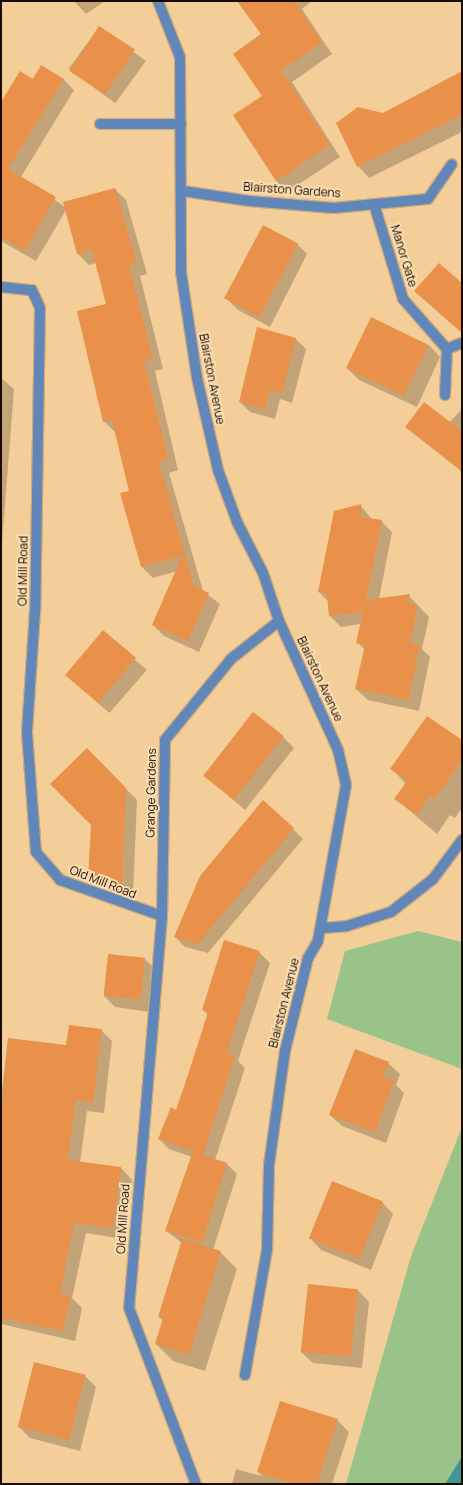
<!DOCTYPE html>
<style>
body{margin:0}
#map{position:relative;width:463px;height:1485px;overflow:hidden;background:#f4ce98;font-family:Manrope,sans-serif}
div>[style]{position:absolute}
.green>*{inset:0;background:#9ac389}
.water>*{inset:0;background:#3f9597}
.shadow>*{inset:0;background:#0003;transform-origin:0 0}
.building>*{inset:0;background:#e9904a;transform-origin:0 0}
.roads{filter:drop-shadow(1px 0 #ccab7d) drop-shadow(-1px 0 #ccab7d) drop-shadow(0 1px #ccab7d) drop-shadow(0 -1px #ccab7d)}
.minor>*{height:10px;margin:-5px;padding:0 5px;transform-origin:5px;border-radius:5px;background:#6186b9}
span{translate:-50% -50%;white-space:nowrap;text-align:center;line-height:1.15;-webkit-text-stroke:4px #fbddb1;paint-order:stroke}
.street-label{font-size:12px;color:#170a00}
.frame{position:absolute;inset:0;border:2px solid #170a00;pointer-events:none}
</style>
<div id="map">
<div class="green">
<div style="clip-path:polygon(418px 931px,462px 942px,462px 1069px,327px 1019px,345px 951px)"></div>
<div style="clip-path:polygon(462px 1127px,462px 1456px,445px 1484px,346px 1484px,411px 1256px)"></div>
</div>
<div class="water">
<div style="clip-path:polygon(462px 1456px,462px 1484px,445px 1484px)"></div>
</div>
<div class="shadow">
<div style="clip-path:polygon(74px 1px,105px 1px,86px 14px)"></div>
<div style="clip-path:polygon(239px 1px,312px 1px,302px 9px,332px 54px,292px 82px,340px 157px,287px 192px,276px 181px,263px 97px,263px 35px)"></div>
<div style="left:99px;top:27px;width:58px;height:52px;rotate:36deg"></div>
<div style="clip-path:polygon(462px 72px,462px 132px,369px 178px,358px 166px,383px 114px)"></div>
<div style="clip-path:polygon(63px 79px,74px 90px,21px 177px,65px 207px,115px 189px,126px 200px,147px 274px,140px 276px,163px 369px,155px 371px,178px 470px,169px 473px,203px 591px,220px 604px,199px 652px,164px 636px,153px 625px,177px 571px,153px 578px,142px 567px,121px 494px,130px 491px,115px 432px,104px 421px,107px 305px,96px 263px,89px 265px,78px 254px,66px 210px,36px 261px,1px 241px,1px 104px,33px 81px)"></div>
<div style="clip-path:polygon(298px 245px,307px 254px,270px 327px,238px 310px,228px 300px)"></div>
<div style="clip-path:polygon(258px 329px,296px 339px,306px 349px,292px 403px,280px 399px,275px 419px,250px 412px,240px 402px)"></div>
<div style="clip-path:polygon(429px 345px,440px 357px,417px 407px,359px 380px,348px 369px)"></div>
<div style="clip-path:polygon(1px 378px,14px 389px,1px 557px)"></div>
<div style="clip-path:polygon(462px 409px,462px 472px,406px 427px,449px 423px)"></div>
<div style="clip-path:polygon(360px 505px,372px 519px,381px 521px,392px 532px,379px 599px,409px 596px,429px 617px,422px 649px,430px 657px,419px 711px,368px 700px,356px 689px,365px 650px,357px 642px,361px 624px,341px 627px,330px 616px,329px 602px,319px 592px)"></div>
<div style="left:103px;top:632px;width:58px;height:57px;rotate:41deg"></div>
<div style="clip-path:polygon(283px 737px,294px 748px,245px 810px,205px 776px)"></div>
<div style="clip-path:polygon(462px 741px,462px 808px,455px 818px,450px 815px,437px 834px,396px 799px,406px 784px,392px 769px)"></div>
<div style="clip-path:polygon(87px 749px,137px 800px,133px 896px,115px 896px,89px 877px,92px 825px)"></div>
<div style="clip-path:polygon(293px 829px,303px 839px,208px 953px,185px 947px,175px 937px)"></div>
<div style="clip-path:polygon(259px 952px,270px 963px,238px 1061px,245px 1068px,215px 1160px,227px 1164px,237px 1174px,213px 1250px,220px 1252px,237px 1269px,205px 1371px,173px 1361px,156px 1344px,163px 1321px,159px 1317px,182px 1243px,166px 1231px,192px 1157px,169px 1149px,159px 1139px,177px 1111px,208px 1015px,203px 1010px)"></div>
<div style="clip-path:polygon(109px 955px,145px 959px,156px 970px,150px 1012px,115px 1007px,104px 996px)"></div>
<div style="clip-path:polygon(101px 1030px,112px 1041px,104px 1113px,87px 1111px,80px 1163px,121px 1168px,132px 1180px,124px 1239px,86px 1233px,72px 1298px,82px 1308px,75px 1341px,1px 1324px,1px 1098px,8px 1039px,67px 1046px)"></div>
<div style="clip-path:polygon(388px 1063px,400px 1074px,396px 1085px,404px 1093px,386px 1143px,342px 1126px,330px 1115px)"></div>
<div style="clip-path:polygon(382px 1202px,393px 1214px,371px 1270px,321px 1250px,310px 1238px)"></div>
<div style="clip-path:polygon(309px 1285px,358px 1290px,369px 1302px,362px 1368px,313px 1363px,301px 1352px)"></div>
<div style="clip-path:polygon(35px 1363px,85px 1376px,96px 1387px,80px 1451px,30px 1438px,19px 1427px)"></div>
<div style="clip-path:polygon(337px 1420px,349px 1432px,332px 1484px,232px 1484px,236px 1469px,262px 1476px,258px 1472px)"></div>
</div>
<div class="building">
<div style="clip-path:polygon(237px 1px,294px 1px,322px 43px,281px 70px,330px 145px,276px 181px,233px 115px,262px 96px,233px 54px,261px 34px)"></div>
<div style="left:99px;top:26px;width:43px;height:54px;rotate:33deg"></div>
<div style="clip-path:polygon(41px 65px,64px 79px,8px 169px,56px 197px,25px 251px,1px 237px,1px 102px,20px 71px,33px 79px)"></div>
<div style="clip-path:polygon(462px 71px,462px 115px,357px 167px,336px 123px,358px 107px,383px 113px)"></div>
<div style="clip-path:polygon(115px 188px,137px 263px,129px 265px,153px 358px,144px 360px,168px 458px,159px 462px,194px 586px,209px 593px,188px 641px,152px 625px,182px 556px,141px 567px,120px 493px,129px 491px,112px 420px,103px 422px,77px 311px,106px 304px,92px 250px,77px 254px,63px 202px)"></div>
<div style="left:263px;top:225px;width:40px;height:83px;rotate:28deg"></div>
<div style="clip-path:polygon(439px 263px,462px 283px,462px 333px,414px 291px)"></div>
<div style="left:371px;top:317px;width:64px;height:57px;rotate:26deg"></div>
<div style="clip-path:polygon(257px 327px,296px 338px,282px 393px,270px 390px,265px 409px,239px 402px)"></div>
<div style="clip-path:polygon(424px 402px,462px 431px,462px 471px,405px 427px)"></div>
<div style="clip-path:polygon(361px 504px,361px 517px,382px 520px,366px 600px,410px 594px,408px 603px,418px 605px,410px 643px,420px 645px,408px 700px,355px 689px,365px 645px,356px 643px,363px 612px,329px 616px,327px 594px,318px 592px,334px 511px)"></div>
<div style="left:103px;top:630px;width:43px;height:59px;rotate:40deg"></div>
<div style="left:253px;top:712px;width:39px;height:81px;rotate:38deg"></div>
<div style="clip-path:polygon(427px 716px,462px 740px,462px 760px,435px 799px,430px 796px,417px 815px,394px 799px,407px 781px,390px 769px)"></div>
<div style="clip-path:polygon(87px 748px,126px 788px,122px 885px,103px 885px,88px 878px,91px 825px,50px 784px)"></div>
<div style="clip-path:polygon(263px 800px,294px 828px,198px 944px,174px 937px,200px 876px)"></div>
<div style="clip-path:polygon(224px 940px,260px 951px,227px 1053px,235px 1056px,203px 1155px,227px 1163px,202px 1243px,165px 1231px,193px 1151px,158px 1139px,171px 1107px,176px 1110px,188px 1075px,208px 1012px,202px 1010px)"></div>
<div style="left:108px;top:954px;width:37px;height:42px;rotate:6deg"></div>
<div style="clip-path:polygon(69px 1025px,102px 1029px,93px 1103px,76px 1100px,68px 1160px,121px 1167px,113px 1228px,74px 1223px,60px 1293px,71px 1296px,63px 1331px,1px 1318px,1px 1117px,8px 1038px,66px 1045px)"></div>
<div style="clip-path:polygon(355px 1049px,389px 1062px,383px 1077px,394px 1081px,375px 1132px,329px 1115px)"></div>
<div style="left:332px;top:1181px;width:55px;height:62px;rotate:22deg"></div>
<div style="clip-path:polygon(182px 1239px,221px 1251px,189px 1355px,155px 1344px,163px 1318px,158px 1317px)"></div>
<div style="left:308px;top:1284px;width:50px;height:68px;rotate:6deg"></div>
<div style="left:34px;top:1362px;width:53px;height:67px;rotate:14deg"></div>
<div style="clip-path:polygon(280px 1401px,338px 1419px,317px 1484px,294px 1484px,257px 1472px)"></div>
</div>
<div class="roads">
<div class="minor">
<div style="left:158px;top:1px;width:60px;rotate:68.6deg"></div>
<div style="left:180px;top:57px;width:215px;rotate:89.7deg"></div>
<div style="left:181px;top:272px;width:107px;rotate:81.4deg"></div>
<div style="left:197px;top:378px;width:94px;rotate:77.1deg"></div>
<div style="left:218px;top:470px;width:55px;rotate:69.9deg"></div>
<div style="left:237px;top:522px;width:57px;rotate:63deg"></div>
<div style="left:263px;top:573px;width:51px;rotate:71.6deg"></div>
<div style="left:279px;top:621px;width:142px;rotate:65.4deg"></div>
<div style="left:338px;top:750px;width:36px;rotate:77deg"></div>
<div style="left:346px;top:785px;width:158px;rotate:100.2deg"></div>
<div style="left:318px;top:941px;width:20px;rotate:120deg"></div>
<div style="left:308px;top:958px;width:96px;rotate:103.9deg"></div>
<div style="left:285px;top:1051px;width:115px;rotate:98deg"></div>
<div style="left:269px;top:1165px;width:85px;rotate:91.3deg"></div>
<div style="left:267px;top:1250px;width:127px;rotate:100deg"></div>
<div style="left:100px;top:124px;width:81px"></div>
<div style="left:183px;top:191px;width:67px;rotate:8.6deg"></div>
<div style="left:249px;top:201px;width:85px;rotate:4.7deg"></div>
<div style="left:334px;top:208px;width:94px;rotate:-5.5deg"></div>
<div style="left:428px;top:199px;width:42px;rotate:-55.6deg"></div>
<div style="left:374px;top:204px;width:99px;rotate:73deg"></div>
<div style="left:403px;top:299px;width:67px;rotate:48.7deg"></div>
<div style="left:447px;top:349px;width:46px;rotate:92.5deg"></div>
<div style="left:1px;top:287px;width:31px;rotate:6deg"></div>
<div style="left:32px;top:290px;width:20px;rotate:66deg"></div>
<div style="left:40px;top:308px;width:303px;rotate:90.9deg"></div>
<div style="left:35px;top:611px;width:122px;rotate:93.8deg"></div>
<div style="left:27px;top:733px;width:119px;rotate:85.7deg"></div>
<div style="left:36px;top:852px;width:37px;rotate:49deg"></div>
<div style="left:60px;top:880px;width:108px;rotate:19.4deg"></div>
<div style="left:162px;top:916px;width:393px;rotate:94.8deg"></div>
<div style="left:129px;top:1308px;width:188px;rotate:69.2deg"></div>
<div style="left:447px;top:349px;width:16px;rotate:-22deg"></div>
<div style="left:162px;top:916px;width:176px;rotate:-89deg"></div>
<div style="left:165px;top:740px;width:104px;rotate:-50.8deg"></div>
<div style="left:231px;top:659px;width:61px;rotate:-38.4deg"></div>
<div style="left:321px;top:928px;width:26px;rotate:-4deg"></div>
<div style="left:347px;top:926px;width:46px;rotate:-17.7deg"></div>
<div style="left:391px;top:912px;width:53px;rotate:-38.2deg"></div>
<div style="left:433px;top:879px;width:49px;rotate:-53.4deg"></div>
</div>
</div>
<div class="street-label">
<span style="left:292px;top:190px;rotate:4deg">Blairston Gardens</span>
<span style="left:404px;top:256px;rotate:73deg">Manor Gate</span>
<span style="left:212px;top:379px;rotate:79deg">Blairston Avenue</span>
<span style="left:23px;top:571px;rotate:-89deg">Old Mill Road</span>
<span style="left:320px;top:679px;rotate:65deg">Blairston Avenue</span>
<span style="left:151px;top:793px;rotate:-89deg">Grange Gardens</span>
<span style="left:103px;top:882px;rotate:21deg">Old Mill Road</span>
<span style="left:284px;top:1003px;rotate:-76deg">Blairston Avenue</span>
<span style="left:123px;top:1219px;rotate:-86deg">Old Mill Road</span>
</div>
<div class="frame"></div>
</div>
